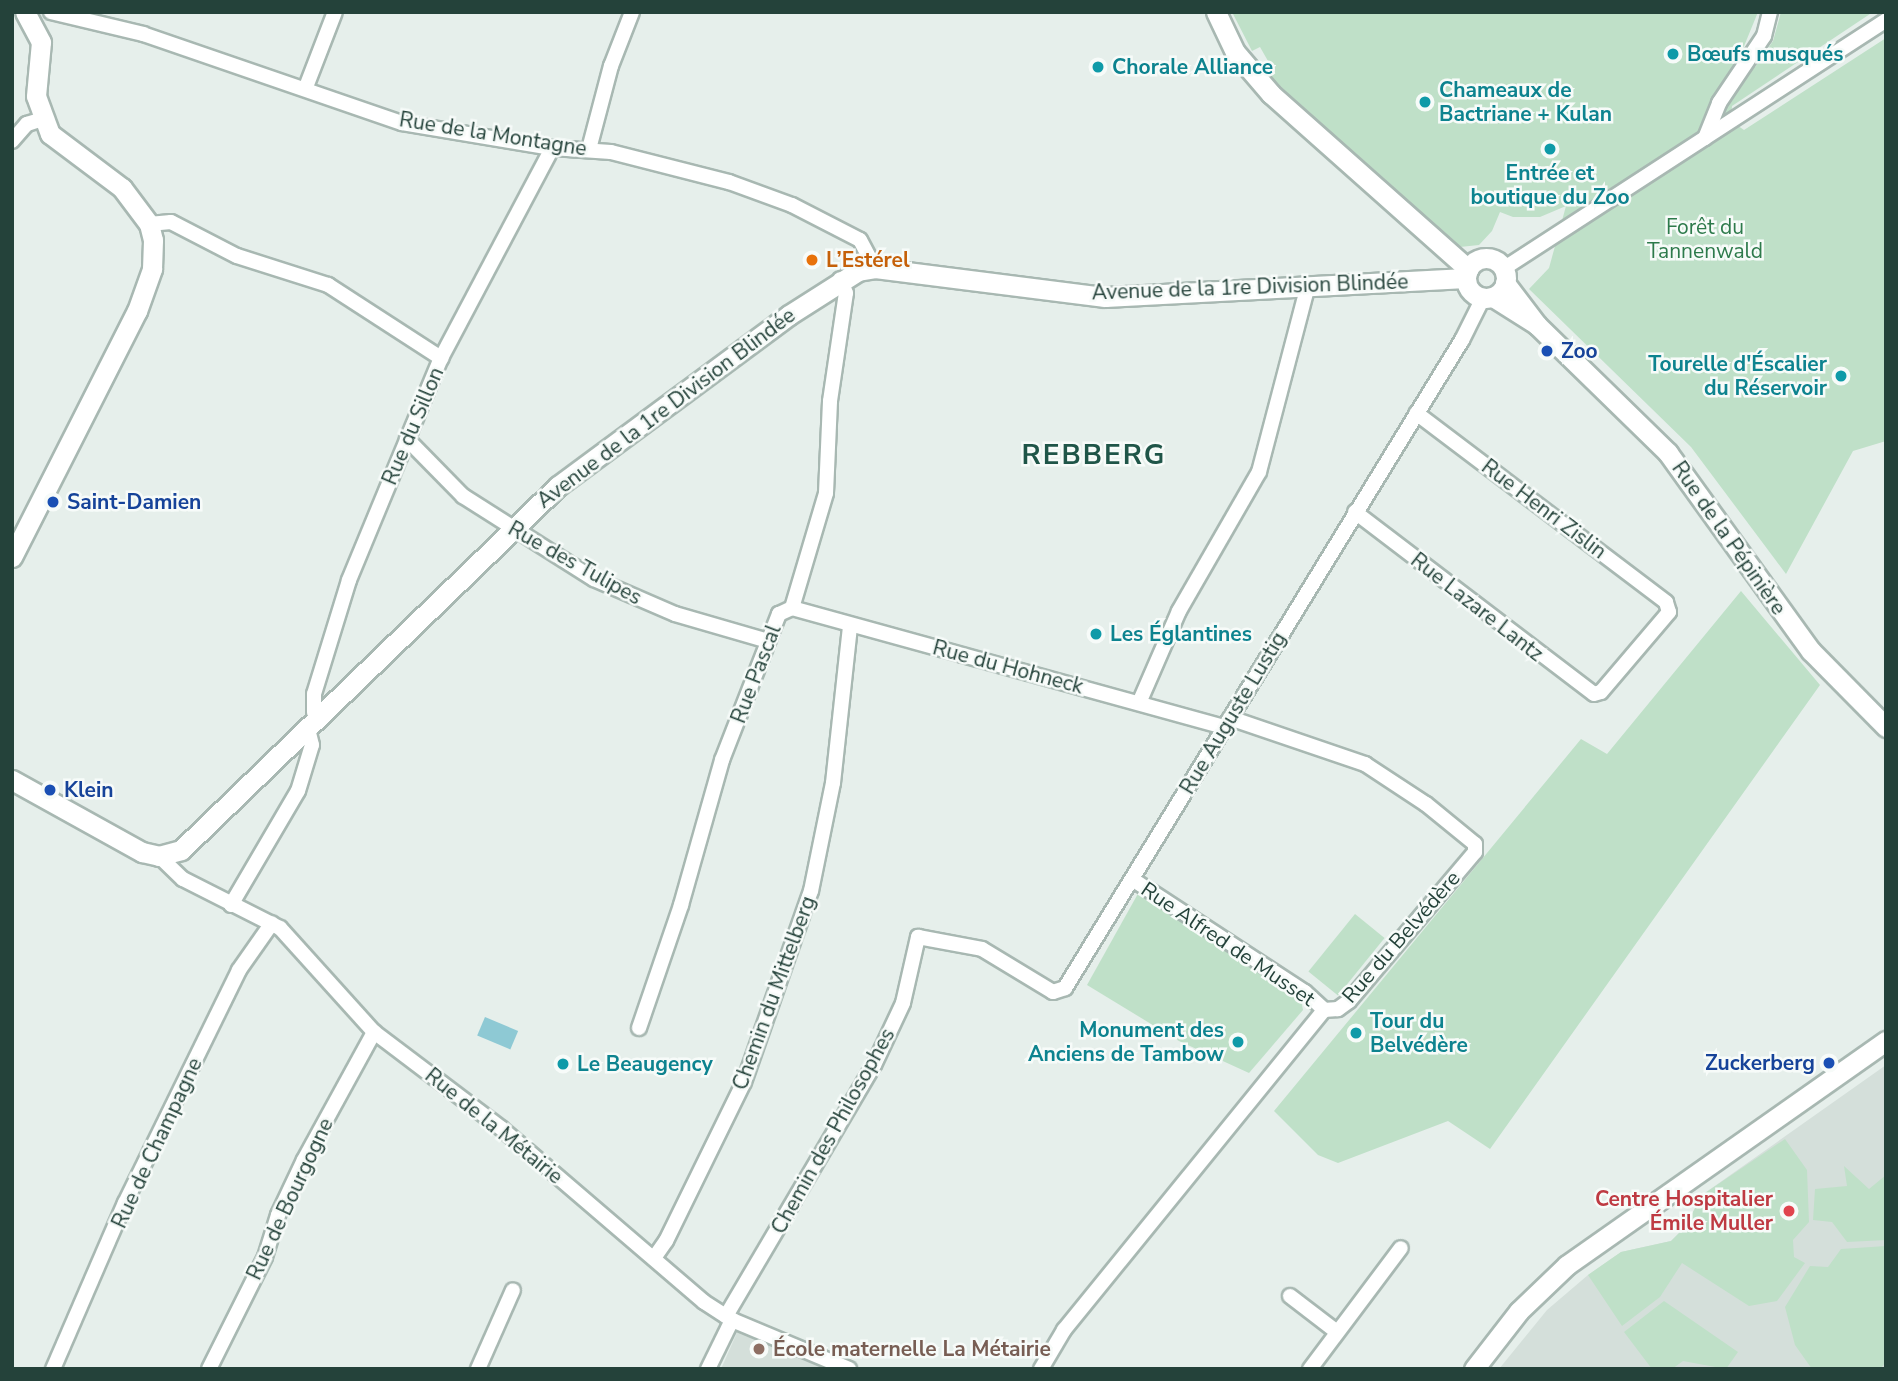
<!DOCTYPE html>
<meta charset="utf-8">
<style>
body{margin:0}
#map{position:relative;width:1898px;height:1381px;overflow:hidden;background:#e6efeb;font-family:"Nunito Sans",sans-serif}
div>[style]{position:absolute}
.built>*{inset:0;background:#d4dfda}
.green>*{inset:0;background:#bfe0c8;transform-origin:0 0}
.water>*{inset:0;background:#8ec9d4;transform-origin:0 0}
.roads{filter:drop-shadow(2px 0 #a8b8b2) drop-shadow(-2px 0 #a8b8b2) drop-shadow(0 2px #a8b8b2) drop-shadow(0 -2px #a8b8b2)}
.street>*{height:14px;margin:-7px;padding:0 7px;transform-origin:7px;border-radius:7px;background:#fff}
.secondary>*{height:19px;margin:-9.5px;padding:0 9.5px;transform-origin:9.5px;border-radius:9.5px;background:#fff}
.secondary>.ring{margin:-9.5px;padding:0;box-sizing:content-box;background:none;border:19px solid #fff;border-radius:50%}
.dots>*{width:19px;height:19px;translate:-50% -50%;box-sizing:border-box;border:4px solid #f7fbf9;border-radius:50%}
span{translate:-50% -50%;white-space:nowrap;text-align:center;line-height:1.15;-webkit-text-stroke:5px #f7fbf9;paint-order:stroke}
.culture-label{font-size:21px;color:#0d838f;font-weight:700}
.left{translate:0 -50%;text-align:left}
.right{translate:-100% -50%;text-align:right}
.street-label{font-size:21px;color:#24423a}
.park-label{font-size:21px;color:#2d7a4b}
.food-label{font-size:21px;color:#c56008;font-weight:700}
.transit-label{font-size:21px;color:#164399;font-weight:700}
.health-label{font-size:21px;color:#be3a42;font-weight:700}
.education-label{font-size:21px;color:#785e54;font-weight:700}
.district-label{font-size:28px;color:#1f5548;font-weight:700;letter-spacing:2px}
.frame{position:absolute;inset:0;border:14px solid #24423a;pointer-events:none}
</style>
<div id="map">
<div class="built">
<div style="clip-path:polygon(1886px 1065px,1886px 1369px,1499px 1369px,1547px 1310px,1588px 1275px,1621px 1252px,1671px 1241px,1685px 1227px,1702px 1195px)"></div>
<div style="clip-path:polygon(739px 1328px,836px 1369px,721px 1369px)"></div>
</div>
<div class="green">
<div style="clip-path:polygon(1232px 12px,1758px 12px,1740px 56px,1755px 67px,1773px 41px,1781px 12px,1873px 12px,1732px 106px,1731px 121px,1744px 130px,1886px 38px,1886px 441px,1853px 451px,1786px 574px,1691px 447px,1529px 289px,1549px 268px,1566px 206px,1540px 217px,1513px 217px,1500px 212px,1492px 231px,1479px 245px,1460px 247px,1449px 242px,1276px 84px,1262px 66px,1268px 61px,1260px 47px,1252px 51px)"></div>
<div style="clip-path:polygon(1741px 591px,1820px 685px,1490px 1149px,1448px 1121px,1338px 1163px,1318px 1155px,1274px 1111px,1581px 739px,1607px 754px)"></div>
<div style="clip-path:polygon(1140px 890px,1301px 1000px,1303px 1010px,1249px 1073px,1179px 1041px,1087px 985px)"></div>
<div style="left:1355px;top:914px;width:38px;height:74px;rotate:39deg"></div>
<div style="clip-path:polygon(1785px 1139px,1807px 1170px,1809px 1222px,1793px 1240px,1794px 1257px,1805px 1263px,1777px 1301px,1749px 1306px,1682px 1263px,1660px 1297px,1622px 1326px,1588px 1275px,1621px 1252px,1671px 1241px,1685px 1227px,1702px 1195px)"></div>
<div style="clip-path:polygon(1844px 1166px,1869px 1189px,1886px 1175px,1886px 1240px,1847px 1242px,1832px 1222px,1813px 1220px,1815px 1189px,1847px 1186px)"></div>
<div style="clip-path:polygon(1886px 1246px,1886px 1362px,1880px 1369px,1812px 1369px,1795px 1345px,1785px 1307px,1810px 1266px,1828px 1267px,1841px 1249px)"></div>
<div style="clip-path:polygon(1664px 1301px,1738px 1352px,1726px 1369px,1683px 1361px,1672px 1369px,1652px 1369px,1624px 1332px)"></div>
</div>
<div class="water">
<div style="left:485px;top:1017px;width:36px;height:20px;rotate:23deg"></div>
</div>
<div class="roads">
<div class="street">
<div style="left:51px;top:12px;width:95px;rotate:13.4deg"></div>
<div style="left:143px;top:34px;width:274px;rotate:19deg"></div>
<div style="left:402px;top:123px;width:152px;rotate:9.5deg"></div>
<div style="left:552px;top:148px;width:59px;rotate:3.9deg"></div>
<div style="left:611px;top:152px;width:122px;rotate:14.3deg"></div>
<div style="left:729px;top:182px;width:67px;rotate:20.1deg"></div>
<div style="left:792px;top:205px;width:76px;rotate:27.2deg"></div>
<div style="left:860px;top:240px;width:32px;rotate:62deg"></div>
<div style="left:306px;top:87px;width:80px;rotate:-68.9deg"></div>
<div style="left:1705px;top:138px;width:38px;rotate:-68deg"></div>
<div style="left:1719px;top:103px;width:81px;rotate:-56.1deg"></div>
<div style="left:1764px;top:36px;width:25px;rotate:-76deg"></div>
<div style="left:12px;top:141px;width:23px;rotate:-49deg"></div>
<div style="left:27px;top:124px;width:16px;rotate:-18deg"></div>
<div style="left:589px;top:149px;width:86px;rotate:-75.2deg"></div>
<div style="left:611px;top:66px;width:58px;rotate:-68.7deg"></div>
<div style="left:149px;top:224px;width:22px;rotate:-5deg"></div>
<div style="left:171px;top:222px;width:74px;rotate:27.3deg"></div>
<div style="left:237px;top:256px;width:96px;rotate:17.7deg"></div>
<div style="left:328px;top:285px;width:135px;rotate:32.9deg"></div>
<div style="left:1503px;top:269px;width:457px;rotate:-33deg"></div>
<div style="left:407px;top:439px;width:80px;rotate:45.5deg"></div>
<div style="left:463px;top:496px;width:155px;rotate:32.4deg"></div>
<div style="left:594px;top:579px;width:88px;rotate:23.4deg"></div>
<div style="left:675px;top:614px;width:97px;rotate:16.2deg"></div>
<div style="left:1355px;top:512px;width:300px;rotate:37.3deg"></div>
<div style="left:1594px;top:694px;width:7px;rotate:-16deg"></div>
<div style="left:1601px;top:692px;width:105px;rotate:-49.6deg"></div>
<div style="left:1669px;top:612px;width:10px;rotate:-107deg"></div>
<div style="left:1666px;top:602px;width:313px;rotate:-142.9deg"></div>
<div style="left:792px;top:608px;width:449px;rotate:15.4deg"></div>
<div style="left:792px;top:608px;width:120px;rotate:-73.5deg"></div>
<div style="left:826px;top:493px;width:92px;rotate:-87.5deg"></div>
<div style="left:830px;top:401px;width:109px;rotate:-81.6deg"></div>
<div style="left:846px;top:293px;width:15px;rotate:-113deg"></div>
<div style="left:1139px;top:703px;width:100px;rotate:-66.5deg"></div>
<div style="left:1179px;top:611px;width:160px;rotate:-60.1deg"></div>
<div style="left:1259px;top:472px;width:193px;rotate:-75.3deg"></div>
<div style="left:320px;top:718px;width:8px;rotate:-135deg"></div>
<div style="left:314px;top:712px;width:18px;rotate:-90deg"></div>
<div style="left:314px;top:694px;width:119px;rotate:-72.9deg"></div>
<div style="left:349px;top:580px;width:240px;rotate:-67.5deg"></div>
<div style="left:441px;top:358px;width:238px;rotate:-62.1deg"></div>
<div style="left:1230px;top:718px;width:143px;rotate:18.8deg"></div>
<div style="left:1365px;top:764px;width:73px;rotate:33.3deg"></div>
<div style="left:1426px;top:804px;width:63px;rotate:39.2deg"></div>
<div style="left:1475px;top:844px;width:8px;rotate:90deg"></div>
<div style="left:1475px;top:852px;width:195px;rotate:130.2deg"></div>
<div style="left:1349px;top:1001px;width:14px;rotate:144deg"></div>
<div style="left:1338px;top:1009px;width:14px;rotate:176deg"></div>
<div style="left:159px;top:856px;width:33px;rotate:44deg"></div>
<div style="left:183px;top:879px;width:109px;rotate:26.8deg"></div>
<div style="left:280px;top:928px;width:140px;rotate:47.9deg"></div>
<div style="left:374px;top:1032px;width:159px;rotate:37.1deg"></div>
<div style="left:501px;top:1128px;width:267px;rotate:40.6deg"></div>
<div style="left:704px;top:1302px;width:33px;rotate:33deg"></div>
<div style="left:732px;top:1320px;width:127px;rotate:22.7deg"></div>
<div style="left:1132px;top:879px;width:207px;rotate:33.2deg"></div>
<div style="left:1305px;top:992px;width:26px;rotate:43deg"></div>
<div style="left:231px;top:905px;width:132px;rotate:-59.6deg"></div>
<div style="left:298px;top:791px;width:48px;rotate:-73.1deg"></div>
<div style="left:312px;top:745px;width:16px;rotate:-104deg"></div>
<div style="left:639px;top:1028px;width:130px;rotate:-71.1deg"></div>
<div style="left:681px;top:905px;width:151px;rotate:-74.2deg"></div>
<div style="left:722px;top:760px;width:157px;rotate:-68.7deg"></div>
<div style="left:779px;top:614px;width:14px;rotate:-25deg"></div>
<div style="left:654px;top:1258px;width:21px;rotate:-55deg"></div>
<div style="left:666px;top:1241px;width:177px;rotate:-63.9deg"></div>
<div style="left:744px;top:1082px;width:202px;rotate:-70.7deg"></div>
<div style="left:811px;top:891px;width:110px;rotate:-78.5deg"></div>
<div style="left:833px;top:783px;width:157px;rotate:-83.8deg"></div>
<div style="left:1290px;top:1296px;width:59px;rotate:37.5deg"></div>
<div style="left:726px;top:1316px;width:291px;rotate:-59.5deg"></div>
<div style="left:874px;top:1065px;width:68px;rotate:-64.9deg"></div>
<div style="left:903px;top:1003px;width:68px;rotate:-77.2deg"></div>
<div style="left:918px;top:937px;width:65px;rotate:10.6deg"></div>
<div style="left:982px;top:949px;width:83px;rotate:31.2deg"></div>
<div style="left:1053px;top:992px;width:13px;rotate:-18deg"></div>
<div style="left:1065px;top:988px;width:760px;rotate:-58.51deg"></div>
<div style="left:1462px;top:340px;width:47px;rotate:-63.4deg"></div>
<div style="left:53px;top:1369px;width:181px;rotate:-66.6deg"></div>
<div style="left:125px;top:1203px;width:259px;rotate:-63.9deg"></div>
<div style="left:239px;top:970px;width:57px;rotate:-54.9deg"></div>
<div style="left:209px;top:1369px;width:125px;rotate:-63.4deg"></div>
<div style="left:265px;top:1257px;width:44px;rotate:-72.8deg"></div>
<div style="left:278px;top:1215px;width:61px;rotate:-64.7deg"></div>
<div style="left:304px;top:1160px;width:146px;rotate:-61.3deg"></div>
<div style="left:478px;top:1369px;width:86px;rotate:-66.1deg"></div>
<div style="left:708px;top:1369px;width:55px;rotate:-63.9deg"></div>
<div style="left:1041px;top:1369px;width:45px;rotate:-59.5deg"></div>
<div style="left:1064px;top:1330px;width:412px;rotate:-50.9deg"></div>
<div style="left:1310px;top:1369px;width:151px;rotate:-53.1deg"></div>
</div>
<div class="secondary">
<div style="left:1216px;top:12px;width:44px;rotate:64.6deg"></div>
<div style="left:1235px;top:52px;width:55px;rotate:49.4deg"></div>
<div style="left:1271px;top:94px;width:264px;rotate:41.6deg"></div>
<div class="ring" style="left:1466px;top:258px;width:21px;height:21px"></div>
<div style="left:1505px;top:283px;width:53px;rotate:52.7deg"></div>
<div style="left:1537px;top:325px;width:183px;rotate:44.3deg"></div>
<div style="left:1668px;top:453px;width:244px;rotate:54.2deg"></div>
<div style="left:1811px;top:651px;width:107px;rotate:45.4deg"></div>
<div style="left:1493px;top:297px;width:51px;rotate:32.1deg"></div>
<div style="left:12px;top:557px;width:276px;rotate:-63.1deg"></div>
<div style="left:137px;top:311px;width:45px;rotate:-70.3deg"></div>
<div style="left:152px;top:269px;width:29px;rotate:-88deg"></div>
<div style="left:153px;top:240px;width:16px;rotate:-104deg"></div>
<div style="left:149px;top:224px;width:45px;rotate:-126.9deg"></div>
<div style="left:122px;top:188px;width:90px;rotate:-143.1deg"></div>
<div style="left:50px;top:134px;width:40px;rotate:-110.2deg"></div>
<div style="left:36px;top:96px;width:54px;rotate:-84.7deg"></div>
<div style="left:41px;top:42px;width:34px;rotate:-118deg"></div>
<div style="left:12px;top:780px;width:149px;rotate:29deg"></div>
<div style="left:142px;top:852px;width:17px;rotate:13deg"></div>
<div style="left:159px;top:856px;width:23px;rotate:-15deg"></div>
<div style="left:181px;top:850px;width:524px;rotate:-43.99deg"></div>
<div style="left:558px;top:486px;width:287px;rotate:-36.5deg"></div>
<div style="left:789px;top:315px;width:82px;rotate:-32.5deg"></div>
<div style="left:858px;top:271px;width:17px;rotate:-10deg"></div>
<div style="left:875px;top:268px;width:232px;rotate:7.2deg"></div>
<div style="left:1105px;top:297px;width:361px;rotate:-3deg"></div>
<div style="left:1474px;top:1369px;width:73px;rotate:-52.2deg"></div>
<div style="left:1519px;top:1311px;width:66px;rotate:-43.8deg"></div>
<div style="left:1567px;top:1265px;width:390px;rotate:-35.1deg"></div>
</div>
</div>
<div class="dots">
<div style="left:1673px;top:54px;background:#0f9aa8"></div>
<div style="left:1098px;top:67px;background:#0f9aa8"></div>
<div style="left:1425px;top:102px;background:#0f9aa8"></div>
<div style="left:1550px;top:149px;background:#0f9aa8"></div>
<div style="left:812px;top:260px;background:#e8710a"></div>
<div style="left:1547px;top:351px;background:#1a4fb4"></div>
<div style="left:1841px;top:376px;background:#0f9aa8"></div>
<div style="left:53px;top:502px;background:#1a4fb4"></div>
<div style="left:1096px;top:634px;background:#0f9aa8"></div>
<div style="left:50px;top:790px;background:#1a4fb4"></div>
<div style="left:1356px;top:1033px;background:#0f9aa8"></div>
<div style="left:1238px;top:1042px;background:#0f9aa8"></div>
<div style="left:1829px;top:1063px;background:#1a4fb4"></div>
<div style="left:563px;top:1064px;background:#0f9aa8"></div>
<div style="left:1789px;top:1211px;background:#e0444e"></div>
<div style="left:759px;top:1349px;background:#8d6e63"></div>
</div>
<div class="culture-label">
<span class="left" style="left:1687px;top:54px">Bœufs musqués</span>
<span class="left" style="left:1112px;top:67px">Chorale Alliance</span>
<span class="left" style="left:1439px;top:102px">Chameaux de<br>Bactriane + Kulan</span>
<span style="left:1550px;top:185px">Entrée et<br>boutique du Zoo</span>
<span class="right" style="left:1827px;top:376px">Tourelle d'Éscalier<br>du Réservoir</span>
<span class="left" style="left:1110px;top:634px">Les Églantines</span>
<span class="left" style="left:1370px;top:1033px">Tour du<br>Belvédère</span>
<span class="right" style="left:1224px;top:1042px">Monument des<br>Anciens de Tambow</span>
<span class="left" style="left:577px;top:1064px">Le Beaugency</span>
</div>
<div class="street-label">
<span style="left:493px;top:134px;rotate:9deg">Rue de la Montagne</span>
<span style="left:1250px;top:287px;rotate:-2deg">Avenue de la 1re Division Blindée</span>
<span style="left:666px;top:408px;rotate:-37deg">Avenue de la 1re Division Blindée</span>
<span style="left:413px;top:426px;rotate:-67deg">Rue du Sillon</span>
<span style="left:1544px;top:509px;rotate:37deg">Rue Henri Zislin</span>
<span style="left:1729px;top:538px;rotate:55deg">Rue de la Pépinière</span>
<span style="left:575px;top:563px;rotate:29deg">Rue des Tulipes</span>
<span style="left:1477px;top:607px;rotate:38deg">Rue Lazare Lantz</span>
<span style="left:1008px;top:667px;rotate:15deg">Rue du Hohneck</span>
<span style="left:756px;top:674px;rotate:-69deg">Rue Pascal</span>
<span style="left:1233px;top:713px;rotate:-59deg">Rue Auguste Lustig</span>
<span style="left:1401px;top:937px;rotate:-49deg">Rue du Belvédère</span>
<span style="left:1228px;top:944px;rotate:34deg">Rue Alfred de Musset</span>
<span style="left:774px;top:993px;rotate:-70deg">Chemin du Mittelberg</span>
<span style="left:494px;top:1126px;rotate:39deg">Rue de la Métairie</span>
<span style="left:833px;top:1131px;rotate:-61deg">Chemin des Philosophes</span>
<span style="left:157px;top:1143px;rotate:-65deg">Rue de Champagne</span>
<span style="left:290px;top:1199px;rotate:-65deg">Rue de Bourgogne</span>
</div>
<div class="park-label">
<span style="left:1705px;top:239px">Forêt du<br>Tannenwald</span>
</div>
<div class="food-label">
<span class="left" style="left:826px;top:260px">L’Estérel</span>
</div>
<div class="transit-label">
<span class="left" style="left:1561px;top:351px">Zoo</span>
<span class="left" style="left:67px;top:502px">Saint-Damien</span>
<span class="left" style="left:64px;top:790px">Klein</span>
<span class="right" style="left:1815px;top:1063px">Zuckerberg</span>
</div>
<div class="health-label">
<span class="right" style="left:1773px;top:1211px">Centre Hospitalier<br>Émile Muller</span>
</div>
<div class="education-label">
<span class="left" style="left:773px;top:1349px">École maternelle La Métairie</span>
</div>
<div class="district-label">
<span style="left:1094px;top:455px">REBBERG</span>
</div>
<div class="frame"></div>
</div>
